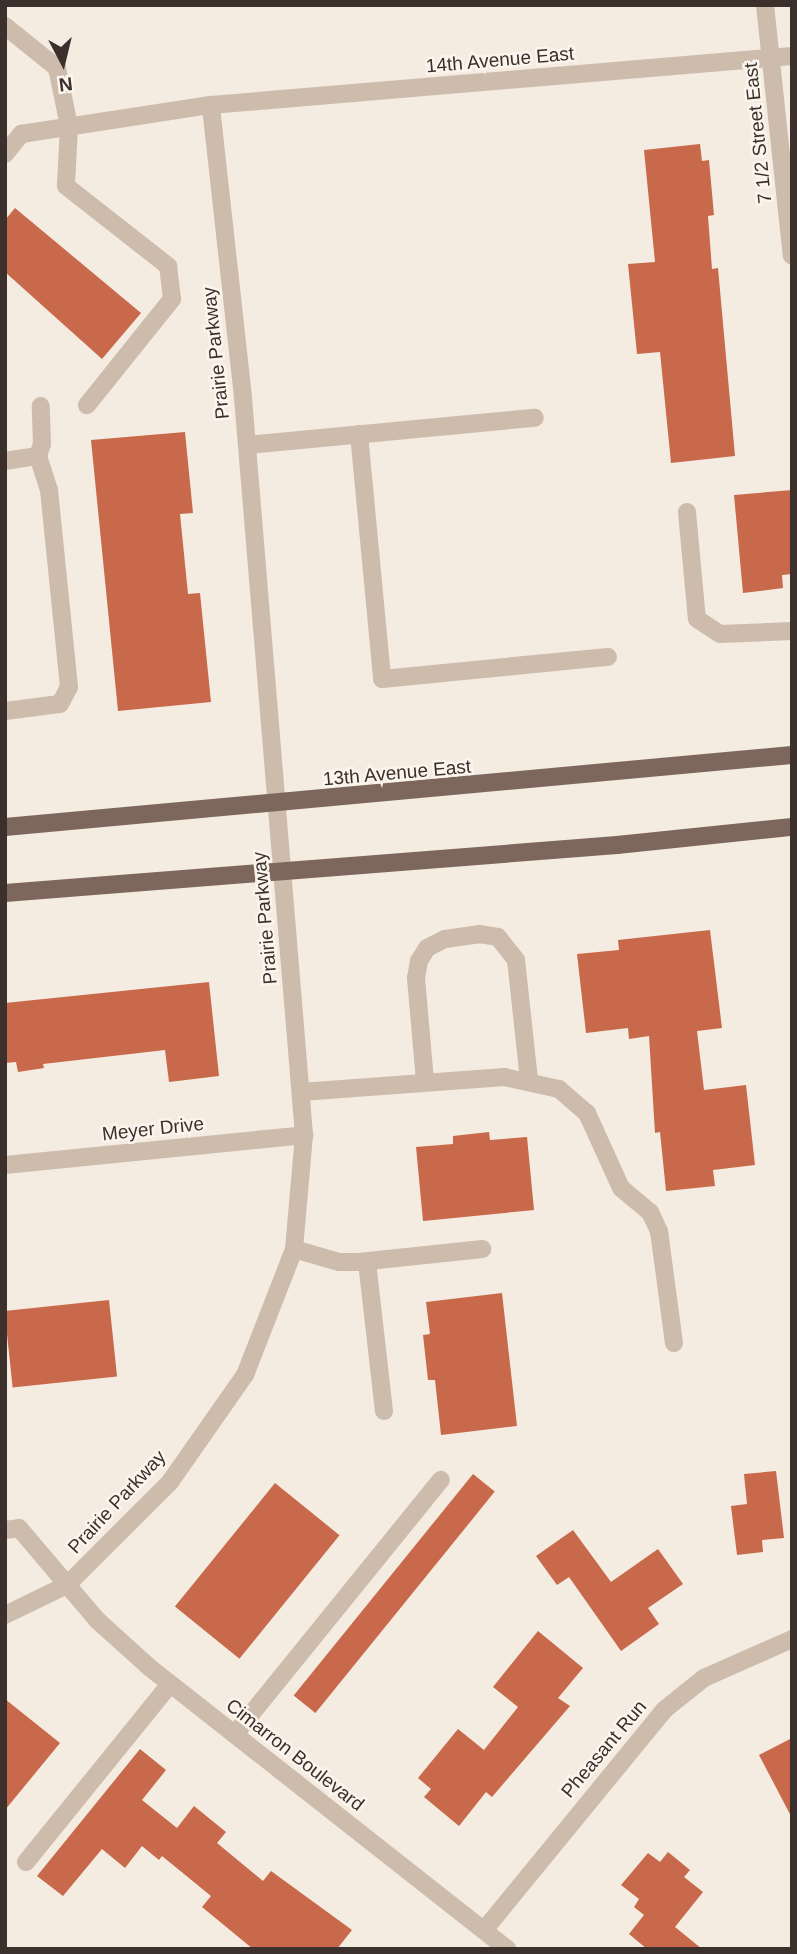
<!DOCTYPE html>
<style>
body{margin:0}
#map{position:relative;width:797px;height:1954px;overflow:hidden;background:#f4ebe1;font-family:Arial,sans-serif}
div>[style]{position:absolute}
.building>*{inset:0;background:#c8694b;transform-origin:0 0}
.minor>*{height:18px;margin:-9px;padding:0 9px;transform-origin:9px;border-radius:9px;background:#cdbbac}
.major>*{height:18px;margin:-9px;padding:0 9px;transform-origin:9px;border-radius:9px;background:#7d675c}
span{translate:-50% -50%;white-space:nowrap;text-align:center;line-height:1.15;-webkit-text-stroke:5px #fbf5ee;paint-order:stroke}
.street-label{font-size:19px;color:#3b302b}
.frame{position:absolute;inset:0;border:7px solid #3b302b;pointer-events:none}
.north{position:absolute;left:28px;top:28px;width:70px;height:70px;-webkit-text-stroke:5px #fbf5ee;paint-order:stroke;rotate:173deg;font-size:19px;font-weight:700;line-height:28px;text-align:center;color:#3b302b}
.north::after{content:'';display:block;margin:auto;width:24px;height:32px;background:#3b302b;clip-path:polygon(50% 0,100% 100%,50% 72%,0 100%)}
</style>
<div id="map">
<div class="building">
<div style="clip-path:polygon(700px 144px,702px 161px,709px 160px,714px 215px,708px 216px,712px 269px,718px 268px,735px 456px,671px 463px,660px 352px,637px 354px,628px 264px,655px 262px,644px 150px)"></div>
<div style="clip-path:polygon(15px 208px,141px 313px,102px 359px,5px 272px,5px 220px)"></div>
<div style="clip-path:polygon(185px 432px,193px 513px,180px 514px,188px 594px,200px 593px,211px 702px,118px 711px,91px 440px)"></div>
<div style="clip-path:polygon(792px 490px,792px 574px,782px 575px,783px 588px,743px 593px,734px 495px)"></div>
<div style="clip-path:polygon(710px 930px,722px 1028px,697px 1031px,704px 1090px,746px 1085px,755px 1165px,713px 1170px,715px 1186px,666px 1191px,660px 1132px,655px 1133px,649px 1036px,629px 1039px,628px 1028px,586px 1033px,577px 954px,619px 950px,618px 940px)"></div>
<div style="clip-path:polygon(209px 982px,219px 1076px,169px 1082px,165px 1050px,43px 1064px,44px 1068px,18px 1072px,16px 1062px,5px 1063px,5px 1003px)"></div>
<div style="clip-path:polygon(489px 1132px,490px 1140px,527px 1137px,534px 1210px,423px 1221px,416px 1147px,453px 1144px,453px 1136px)"></div>
<div style="clip-path:polygon(502px 1293px,517px 1426px,441px 1435px,435px 1380px,428px 1380px,423px 1335px,430px 1334px,426px 1302px)"></div>
<div style="left:109px;top:1300px;width:77px;height:105px;rotate:84deg"></div>
<div style="clip-path:polygon(776px 1471px,784px 1538px,762px 1540px,763px 1552px,737px 1555px,731px 1506px,747px 1504px,744px 1474px)"></div>
<div style="left:473px;top:1474px;width:28px;height:285px;rotate:39deg"></div>
<div style="left:275px;top:1483px;width:83px;height:159px;rotate:39deg"></div>
<div style="clip-path:polygon(573px 1530px,611px 1582px,658px 1549px,683px 1584px,648px 1608px,659px 1624px,621px 1651px,569px 1577px,557px 1585px,536px 1556px)"></div>
<div style="clip-path:polygon(538px 1631px,583px 1668px,558px 1698px,570px 1706px,492px 1797px,486px 1792px,459px 1826px,424px 1797px,431px 1789px,418px 1778px,458px 1729px,484px 1750px,518px 1707px,493px 1687px)"></div>
<div style="clip-path:polygon(5px 1699px,60px 1743px,5px 1810px)"></div>
<div style="clip-path:polygon(792px 1738px,792px 1818px,759px 1755px)"></div>
<div style="clip-path:polygon(140px 1749px,166px 1770px,142px 1800px,177px 1828px,194px 1806px,226px 1832px,217px 1843px,263px 1881px,271px 1871px,352px 1930px,337px 1949px,253px 1949px,202px 1907px,211px 1896px,162px 1856px,159px 1860px,142px 1846px,125px 1868px,102px 1849px,63px 1896px,37px 1876px)"></div>
<div style="clip-path:polygon(668px 1852px,690px 1870px,684px 1877px,703px 1892px,675px 1927px,702px 1949px,647px 1949px,629px 1934px,644px 1915px,634px 1907px,639px 1899px,621px 1885px,648px 1853px,660px 1862px)"></div>
</div>
<div class="minor">
<div style="left:765px;top:5px;width:252px;rotate:83.9deg"></div>
<div style="left:5px;top:26px;width:67px;rotate:38.9deg"></div>
<div style="left:57px;top:68px;width:59px;rotate:78.3deg"></div>
<div style="left:69px;top:126px;width:60px;rotate:92.9deg"></div>
<div style="left:66px;top:186px;width:130px;rotate:38.1deg"></div>
<div style="left:168px;top:266px;width:33px;rotate:83deg"></div>
<div style="left:172px;top:299px;width:136px;rotate:128.7deg"></div>
<div style="left:5px;top:154px;width:26px;rotate:-51deg"></div>
<div style="left:21px;top:134px;width:192px;rotate:-8.7deg"></div>
<div style="left:211px;top:105px;width:583px;rotate:-4.82deg"></div>
<div style="left:359px;top:434px;width:246px;rotate:84.6deg"></div>
<div style="left:382px;top:679px;width:227px;rotate:-5.6deg"></div>
<div style="left:247px;top:445px;width:289px;rotate:-5.4deg"></div>
<div style="left:5px;top:461px;width:33px;rotate:-9deg"></div>
<div style="left:38px;top:456px;width:13px;rotate:-72deg"></div>
<div style="left:42px;top:444px;width:38px;rotate:-92deg"></div>
<div style="left:687px;top:512px;width:107px;rotate:84.7deg"></div>
<div style="left:697px;top:619px;width:27px;rotate:33deg"></div>
<div style="left:720px;top:634px;width:72px;rotate:-2.4deg"></div>
<div style="left:5px;top:711px;width:55px;rotate:-7.3deg"></div>
<div style="left:60px;top:704px;width:19px;rotate:-62deg"></div>
<div style="left:69px;top:687px;width:198px;rotate:-95.8deg"></div>
<div style="left:49px;top:490px;width:36px;rotate:-108deg"></div>
<div style="left:425px;top:1081px;width:103px;rotate:-95deg"></div>
<div style="left:416px;top:978px;width:17px;rotate:-80deg"></div>
<div style="left:419px;top:961px;width:15px;rotate:-58deg"></div>
<div style="left:427px;top:948px;width:20px;rotate:-27deg"></div>
<div style="left:445px;top:939px;width:34px;rotate:-8deg"></div>
<div style="left:479px;top:934px;width:19px;rotate:9deg"></div>
<div style="left:498px;top:937px;width:29px;rotate:52deg"></div>
<div style="left:516px;top:960px;width:120px;rotate:83.8deg"></div>
<div style="left:301px;top:1092px;width:204px;rotate:-4.2deg"></div>
<div style="left:504px;top:1077px;width:56px;rotate:12.3deg"></div>
<div style="left:559px;top:1089px;width:37px;rotate:41deg"></div>
<div style="left:587px;top:1113px;width:82px;rotate:65.6deg"></div>
<div style="left:621px;top:1188px;width:38px;rotate:40deg"></div>
<div style="left:650px;top:1212px;width:21px;rotate:65deg"></div>
<div style="left:659px;top:1231px;width:113px;rotate:82.4deg"></div>
<div style="left:5px;top:1165px;width:301px;rotate:-5.7deg"></div>
<div style="left:294px;top:1249px;width:47px;rotate:16.1deg"></div>
<div style="left:339px;top:1262px;width:20px"></div>
<div style="left:359px;top:1262px;width:124px;rotate:-6deg"></div>
<div style="left:367px;top:1262px;width:150px;rotate:83.5deg"></div>
<div style="left:5px;top:1530px;width:14px;rotate:-8deg"></div>
<div style="left:19px;top:1528px;width:121px;rotate:49.7deg"></div>
<div style="left:97px;top:1620px;width:70px;rotate:42.1deg"></div>
<div style="left:149px;top:1667px;width:456px;rotate:38.2deg"></div>
<div style="left:5px;top:1615px;width:69px;rotate:-25.8deg"></div>
<div style="left:67px;top:1585px;width:146px;rotate:-45deg"></div>
<div style="left:170px;top:1482px;width:131px;rotate:-55deg"></div>
<div style="left:245px;top:1375px;width:135px;rotate:-68.7deg"></div>
<div style="left:294px;top:1249px;width:114px;rotate:-85deg"></div>
<div style="left:304px;top:1135px;width:741px;rotate:-94.73deg"></div>
<div style="left:243px;top:397px;width:294px;rotate:-96.3deg"></div>
<div style="left:235px;top:1734px;width:327px;rotate:-51deg"></div>
<div style="left:26px;top:1862px;width:229px;rotate:-51deg"></div>
<div style="left:485px;top:1929px;width:283px;rotate:-50.7deg"></div>
<div style="left:664px;top:1710px;width:51px;rotate:-38.7deg"></div>
<div style="left:704px;top:1678px;width:96px;rotate:-23.9deg"></div>
</div>
<div class="major">
<div style="left:5px;top:827px;width:790px;rotate:-5.23deg"></div>
<div style="left:5px;top:893px;width:614px;rotate:-4.48deg"></div>
<div style="left:617px;top:845px;width:176px;rotate:-5.9deg"></div>
</div>
<div class="street-label">
<span style="left:500px;top:60px;rotate:-5deg">14th Avenue East</span>
<span style="left:758px;top:133px;rotate:-96deg">7 1/2 Street East</span>
<span style="left:216px;top:353px;rotate:-96deg">Prairie Parkway</span>
<span style="left:397px;top:773px;rotate:-5deg">13th Avenue East</span>
<span style="left:265px;top:918px;rotate:-95deg">Prairie Parkway</span>
<span style="left:153px;top:1129px;rotate:-6deg">Meyer Drive</span>
<span style="left:117px;top:1502px;rotate:-47deg">Prairie Parkway</span>
<span style="left:604px;top:1749px;rotate:-50deg">Pheasant Run</span>
<span style="left:295px;top:1755px;rotate:38deg">Cimarron Boulevard</span>
</div>
<div class="frame"></div>
<div class="north">N</div>
</div>
